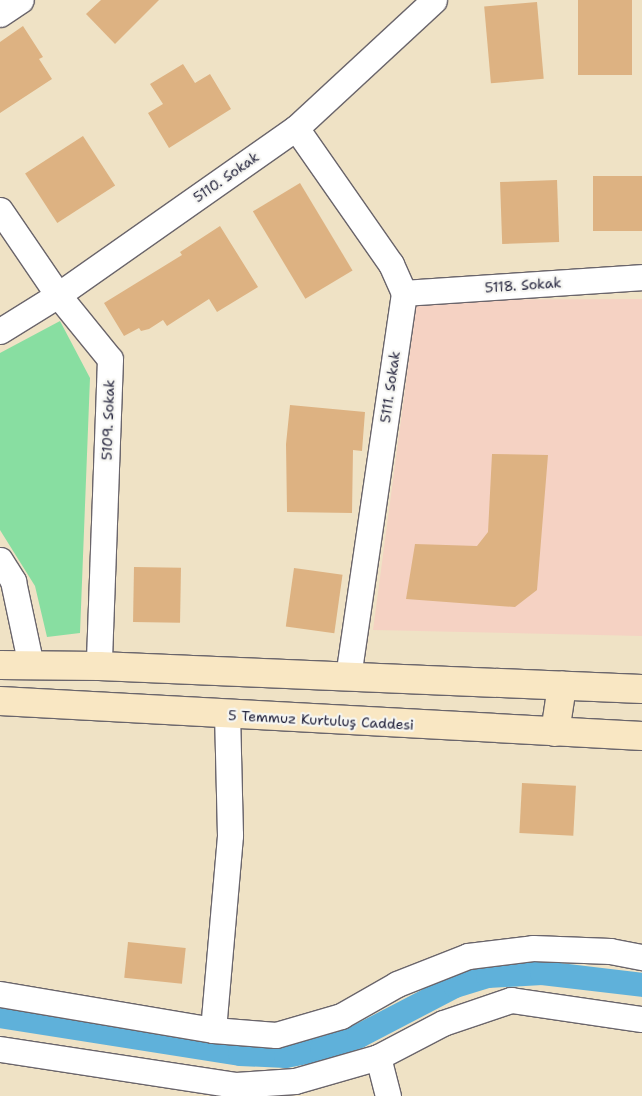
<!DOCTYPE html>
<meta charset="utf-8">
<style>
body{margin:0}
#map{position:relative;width:642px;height:1096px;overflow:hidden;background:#efe2c5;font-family:"Shantell Sans",sans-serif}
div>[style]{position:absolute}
.built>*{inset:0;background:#f5d2c3}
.green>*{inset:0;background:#88dea1}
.canal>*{height:24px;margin:-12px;padding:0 12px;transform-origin:12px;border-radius:12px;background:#5fb1da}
.building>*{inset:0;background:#ddb282;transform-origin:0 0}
.roads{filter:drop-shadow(1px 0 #6a656b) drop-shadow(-1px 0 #6a656b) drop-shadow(0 1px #6a656b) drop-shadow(0 -1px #6a656b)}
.minor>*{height:25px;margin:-12.5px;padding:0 12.5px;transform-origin:12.5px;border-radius:12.5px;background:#fff}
.secondary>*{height:28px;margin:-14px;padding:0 14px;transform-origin:14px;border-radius:14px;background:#f9e7c3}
span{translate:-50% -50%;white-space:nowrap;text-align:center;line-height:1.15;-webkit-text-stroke:4.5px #f6f6f2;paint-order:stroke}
.street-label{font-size:14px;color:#22223b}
</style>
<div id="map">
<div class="built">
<div style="clip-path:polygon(642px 299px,642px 636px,373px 630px,417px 300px)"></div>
</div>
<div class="green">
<div style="clip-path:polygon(60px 321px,90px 378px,80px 633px,47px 637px,35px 586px,0 530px,0 353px)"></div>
</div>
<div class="canal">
<div style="left:0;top:1016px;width:243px;rotate:9deg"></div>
<div style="left:240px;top:1054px;width:46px;rotate:2.5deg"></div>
<div style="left:286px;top:1056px;width:37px;rotate:-11deg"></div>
<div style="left:322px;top:1049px;width:39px;rotate:-19deg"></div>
<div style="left:359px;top:1036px;width:108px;rotate:-27.5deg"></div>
<div style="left:455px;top:986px;width:34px;rotate:-17deg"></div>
<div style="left:488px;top:976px;width:54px;rotate:-3.2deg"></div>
<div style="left:542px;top:973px;width:101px;rotate:6.8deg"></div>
</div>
<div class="building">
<div style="clip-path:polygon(101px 0,159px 0,115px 44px,86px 14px)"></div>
<div style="left:578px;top:0;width:54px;height:75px"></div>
<div style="left:537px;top:2px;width:77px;height:53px;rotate:85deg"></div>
<div style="clip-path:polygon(23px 26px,43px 57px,39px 59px,52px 79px,0 113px,0 42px)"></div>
<div style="clip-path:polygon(183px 64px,195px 83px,210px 74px,231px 109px,169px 148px,148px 113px,163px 104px,150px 84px)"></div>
<div style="left:83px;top:136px;width:59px;height:69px;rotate:57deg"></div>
<div style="left:642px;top:176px;width:55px;height:49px;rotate:90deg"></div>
<div style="left:557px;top:180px;width:62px;height:57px;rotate:88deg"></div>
<div style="left:300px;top:183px;width:102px;height:55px;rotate:59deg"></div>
<div style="clip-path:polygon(220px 226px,258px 287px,217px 312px,209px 299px,167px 326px,163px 320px,149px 329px,141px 331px,139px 328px,124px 336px,104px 303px,182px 255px,180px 252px)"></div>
<div style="clip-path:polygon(290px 405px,365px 412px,362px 451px,353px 450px,352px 513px,287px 512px,286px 444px)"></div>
<div style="clip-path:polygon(492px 454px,548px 455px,537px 590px,515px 607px,406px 599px,415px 544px,477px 546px,488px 532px)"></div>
<div style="left:134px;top:567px;width:47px;height:55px;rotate:1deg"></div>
<div style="left:294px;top:568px;width:49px;height:59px;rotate:8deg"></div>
<div style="left:522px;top:783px;width:54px;height:50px;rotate:3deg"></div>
<div style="left:128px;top:942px;width:58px;height:36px;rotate:6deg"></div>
</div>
<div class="roads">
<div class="minor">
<div style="left:0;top:14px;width:25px;rotate:-34deg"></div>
<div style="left:296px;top:128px;width:166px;rotate:55.1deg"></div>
<div style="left:391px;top:264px;width:32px;rotate:66deg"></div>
<div style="left:404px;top:293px;width:387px;rotate:98.3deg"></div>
<div style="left:0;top:210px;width:103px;rotate:55.7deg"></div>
<div style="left:58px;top:295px;width:82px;rotate:50.9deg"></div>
<div style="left:110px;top:359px;width:307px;rotate:92.1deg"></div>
<div style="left:404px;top:293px;width:239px;rotate:-3.8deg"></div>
<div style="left:0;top:331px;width:68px;rotate:-31.8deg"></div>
<div style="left:58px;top:295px;width:291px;rotate:-35.1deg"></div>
<div style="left:296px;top:128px;width:188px;rotate:-42.8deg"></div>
<div style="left:0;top:560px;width:25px;rotate:58deg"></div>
<div style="left:13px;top:581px;width:87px;rotate:78deg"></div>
<div style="left:0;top:994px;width:216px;rotate:9.6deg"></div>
<div style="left:213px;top:1030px;width:63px;rotate:4.5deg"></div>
<div style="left:276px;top:1035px;width:68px;rotate:-16.3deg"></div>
<div style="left:341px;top:1016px;width:64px;rotate:-29.7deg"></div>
<div style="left:397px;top:984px;width:76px;rotate:-21.5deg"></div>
<div style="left:468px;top:956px;width:65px;rotate:-7deg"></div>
<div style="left:533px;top:948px;width:77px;rotate:2.2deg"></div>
<div style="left:610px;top:951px;width:33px;rotate:11deg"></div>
<div style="left:213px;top:1030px;width:196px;rotate:-85deg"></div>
<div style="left:230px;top:835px;width:120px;rotate:-91.4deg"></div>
<div style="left:0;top:1049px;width:239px;rotate:8.7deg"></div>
<div style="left:236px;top:1085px;width:59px;rotate:-3.9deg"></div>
<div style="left:295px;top:1081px;width:86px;rotate:-16.1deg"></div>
<div style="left:378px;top:1057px;width:73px;rotate:-27.6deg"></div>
<div style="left:443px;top:1023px;width:72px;rotate:-18.7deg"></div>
<div style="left:511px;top:1000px;width:132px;rotate:8.3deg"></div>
<div style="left:378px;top:1057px;width:40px;rotate:75.6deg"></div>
</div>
<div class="secondary">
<div style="left:0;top:665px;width:99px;rotate:0.6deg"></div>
<div style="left:99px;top:666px;width:543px;rotate:2.43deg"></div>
<div style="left:0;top:701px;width:643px;rotate:3.12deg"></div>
<div style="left:555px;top:732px;width:47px;rotate:-81.3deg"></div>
</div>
</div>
<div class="street-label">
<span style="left:226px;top:177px;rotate:-35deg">5110. Sokak</span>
<span style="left:523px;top:285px;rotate:-4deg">5118. Sokak</span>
<span style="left:390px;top:387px;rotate:-82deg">5111. Sokak</span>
<span style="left:108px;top:420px;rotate:-88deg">5109. Sokak</span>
<span style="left:321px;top:720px;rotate:3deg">5 Temmuz Kurtuluş Caddesi</span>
</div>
</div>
